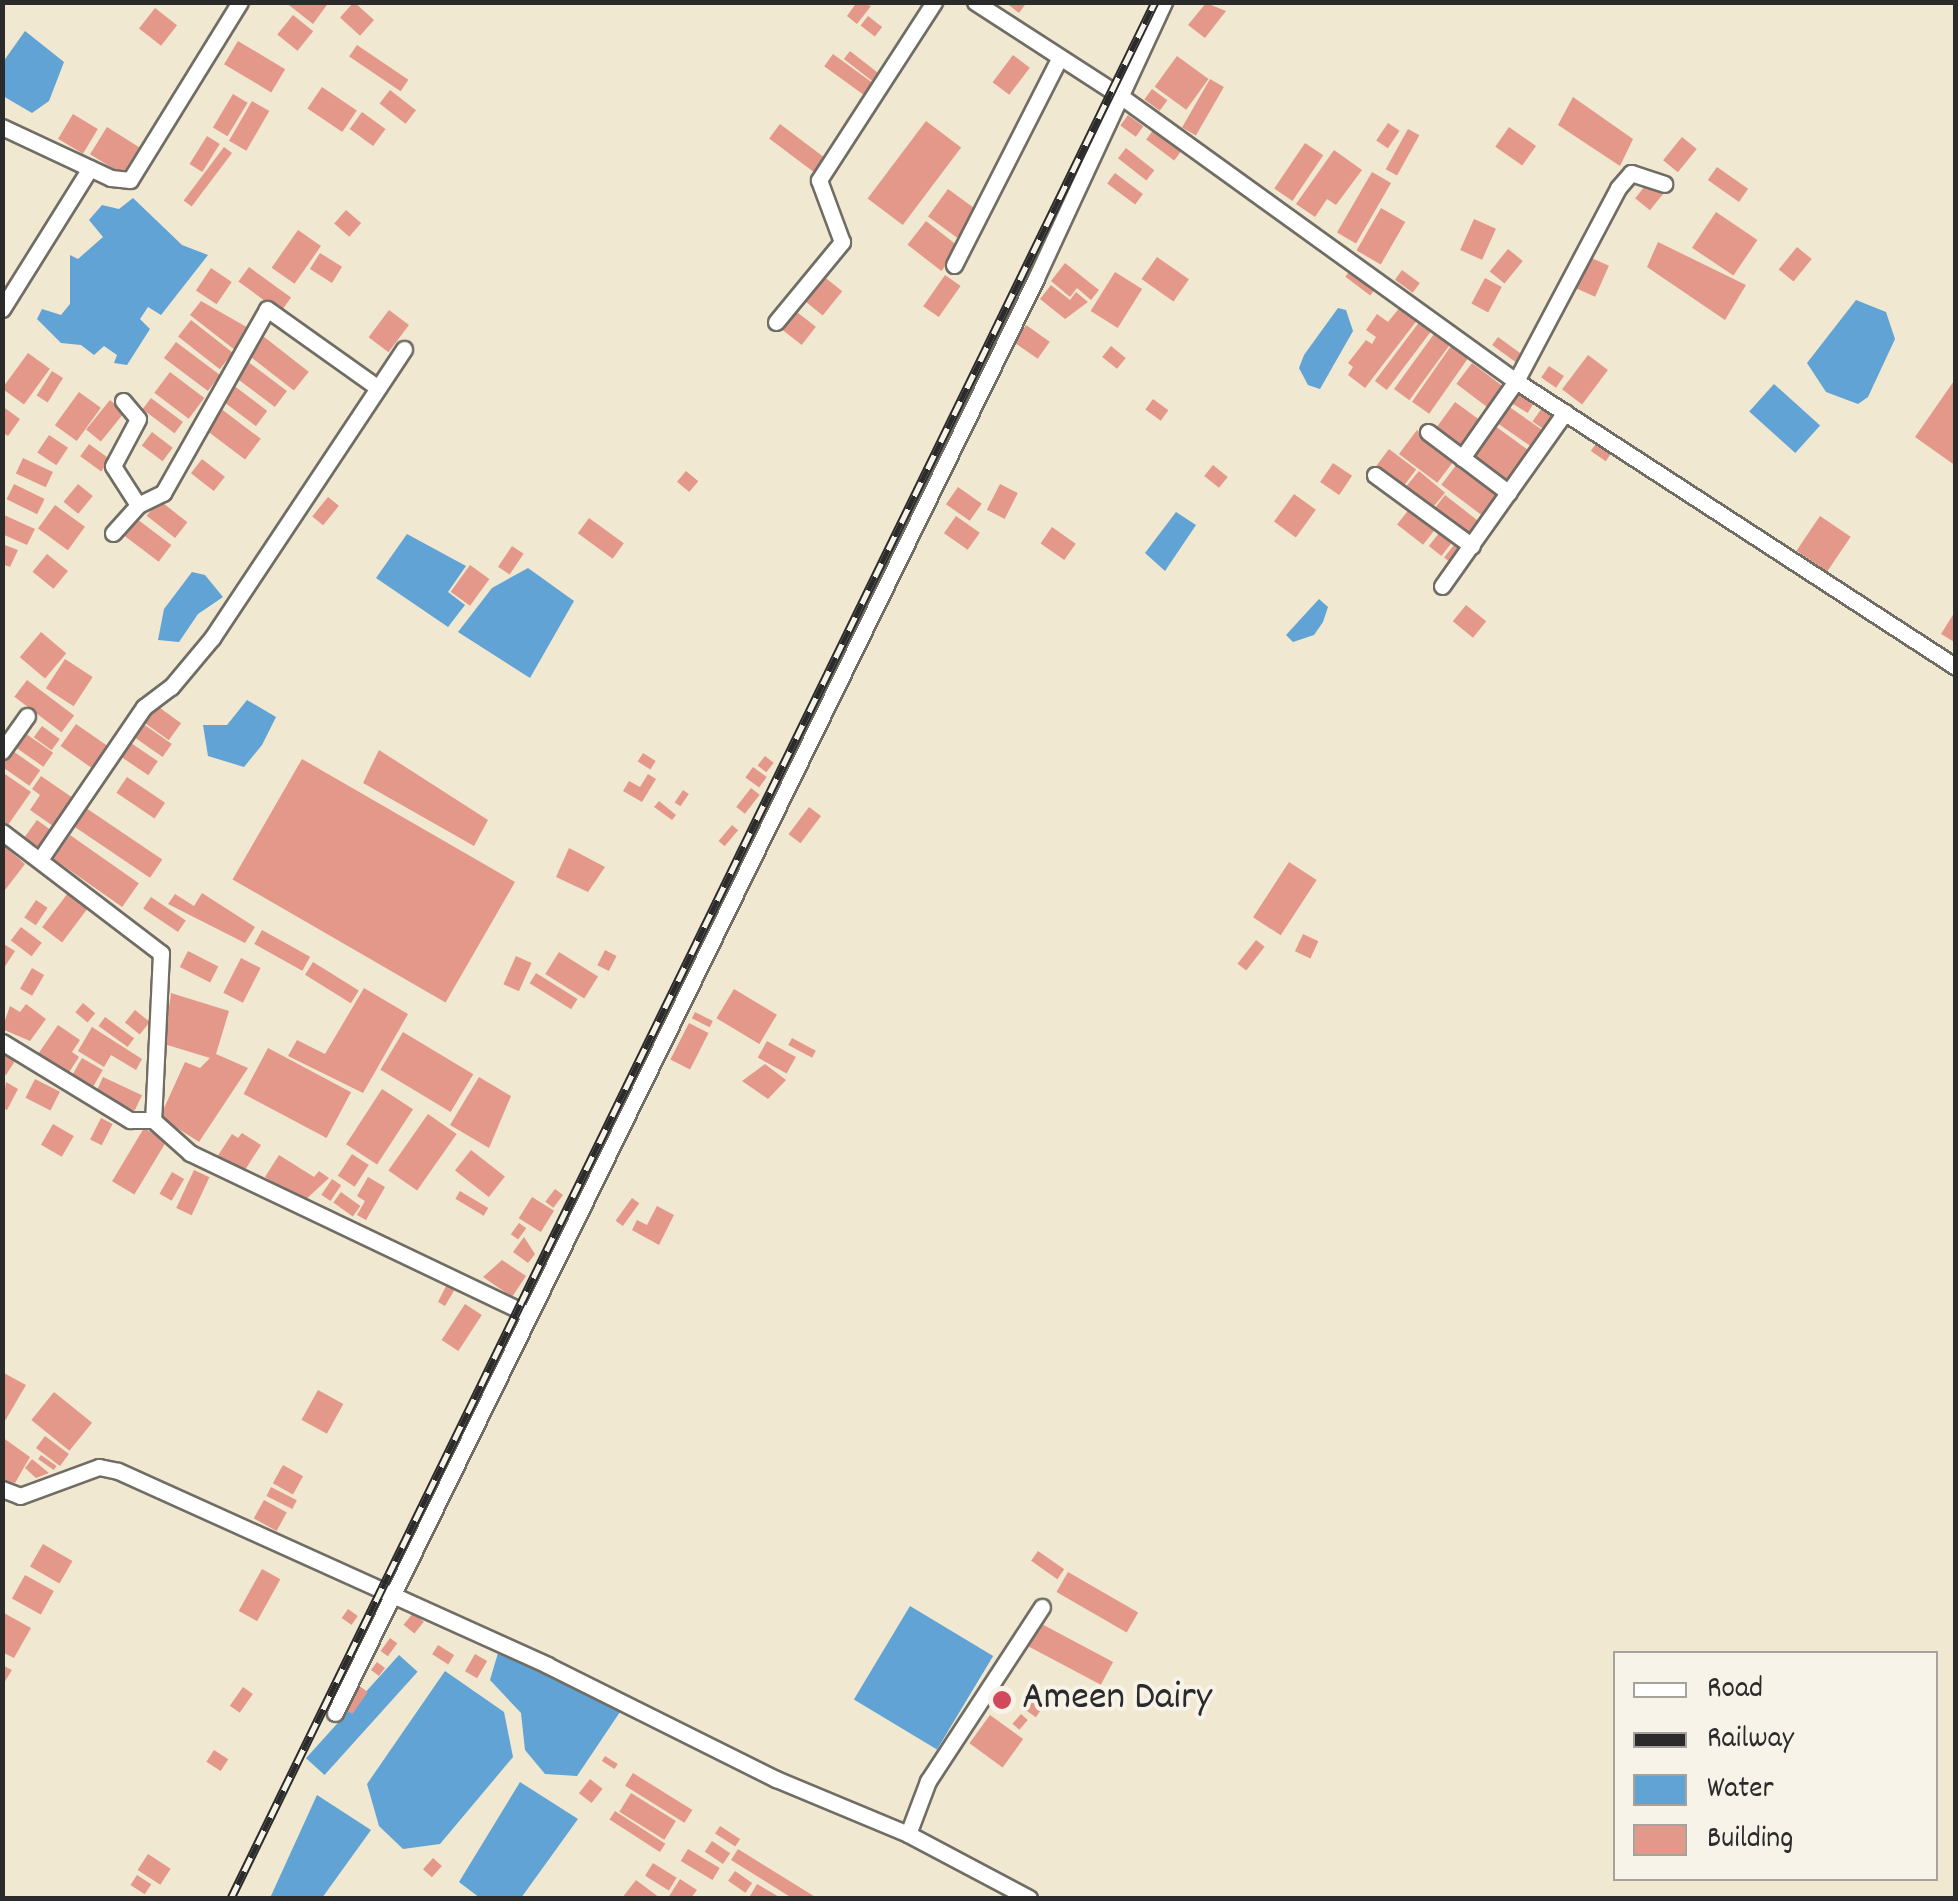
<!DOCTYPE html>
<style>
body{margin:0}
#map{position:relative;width:1958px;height:1901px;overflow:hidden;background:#f0e8d0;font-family:Dekko,sans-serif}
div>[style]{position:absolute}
.water>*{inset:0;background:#60a3d4;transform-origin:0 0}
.building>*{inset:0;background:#e4988a;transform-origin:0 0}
.roads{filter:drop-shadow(2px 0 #706d65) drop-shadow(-2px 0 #706d65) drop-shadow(0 2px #706d65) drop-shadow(0 -2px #706d65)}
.minor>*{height:15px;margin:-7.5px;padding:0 7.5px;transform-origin:7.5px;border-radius:7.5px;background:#fff}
.rail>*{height:9px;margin-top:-4.5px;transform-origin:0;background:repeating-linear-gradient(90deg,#f7f3e8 0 15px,#2b2b2b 0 30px);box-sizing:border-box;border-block:2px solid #2b2b2b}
.dots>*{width:28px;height:28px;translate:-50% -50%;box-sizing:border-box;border:5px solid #f7f3e8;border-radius:50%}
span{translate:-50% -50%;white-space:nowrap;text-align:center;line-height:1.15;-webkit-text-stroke:8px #f7f3e8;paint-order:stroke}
.poi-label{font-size:40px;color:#2b2b2b}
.left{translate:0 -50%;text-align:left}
.frame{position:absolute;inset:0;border:5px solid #2b2b2b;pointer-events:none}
.legend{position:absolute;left:1613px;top:1651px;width:325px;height:230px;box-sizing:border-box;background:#f7f3e8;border:2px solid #a5a39c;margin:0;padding:12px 18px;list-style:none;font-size:30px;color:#2b2b2b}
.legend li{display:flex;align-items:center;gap:20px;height:50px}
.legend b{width:50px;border:2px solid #a5a39c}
</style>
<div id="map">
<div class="water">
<div style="clip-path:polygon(25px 31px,64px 62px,49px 101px,32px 113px,3px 96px,3px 62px)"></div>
<div style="clip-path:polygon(133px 198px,182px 245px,208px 255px,161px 315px,148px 307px,140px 319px,150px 329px,127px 365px,114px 363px,117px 355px,104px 346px,94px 355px,81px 345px,61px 343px,37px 319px,42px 309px,61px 315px,70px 304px,70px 255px,78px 259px,103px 237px,89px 220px,102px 205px,119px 209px)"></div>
<div style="clip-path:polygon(1856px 300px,1886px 312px,1895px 339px,1868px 397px,1858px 404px,1826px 392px,1807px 363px)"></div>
<div style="clip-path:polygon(1338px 308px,1346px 310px,1353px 331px,1320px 389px,1308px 385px,1299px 368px,1304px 355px)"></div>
<div style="left:1774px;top:384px;width:62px;height:37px;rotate:42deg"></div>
<div style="clip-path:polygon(1176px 512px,1196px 525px,1165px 571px,1145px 553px)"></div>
<div style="clip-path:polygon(407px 534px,466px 566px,448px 592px,465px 605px,448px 627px,376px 578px)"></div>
<div style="clip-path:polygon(528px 568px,574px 601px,530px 678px,458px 632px,492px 588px)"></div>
<div style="clip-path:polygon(192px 572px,205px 575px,223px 597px,198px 614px,179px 642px,158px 640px,164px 609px)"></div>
<div style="clip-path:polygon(1319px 599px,1328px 607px,1323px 622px,1314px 635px,1293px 642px,1286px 635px)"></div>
<div style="clip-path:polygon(247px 700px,276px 717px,262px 745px,244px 767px,208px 756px,203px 725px,227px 725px)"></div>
<div style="left:910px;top:1606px;width:97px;height:109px;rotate:31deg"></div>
<div style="clip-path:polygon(498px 1653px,622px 1709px,577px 1776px,545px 1774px,525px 1750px,521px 1713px,490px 1680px)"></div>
<div style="left:399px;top:1655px;width:25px;height:139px;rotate:42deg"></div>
<div style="clip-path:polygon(445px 1671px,504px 1712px,513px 1757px,440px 1844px,403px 1849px,379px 1826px,367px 1784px)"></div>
<div style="clip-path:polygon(520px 1782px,578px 1819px,521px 1898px,480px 1898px,459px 1882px)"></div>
<div style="clip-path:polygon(317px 1795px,371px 1830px,322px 1898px,270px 1898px)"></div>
</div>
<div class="building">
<div style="clip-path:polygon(285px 2px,329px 2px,313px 24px)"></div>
<div style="left:354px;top:2px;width:27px;height:21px;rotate:42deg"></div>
<div style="clip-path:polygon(857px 2px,871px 6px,857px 24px,847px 16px)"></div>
<div style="clip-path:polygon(1005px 2px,1027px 2px,1019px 13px)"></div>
<div style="clip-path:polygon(1206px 3px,1226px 11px,1205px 38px,1188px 25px)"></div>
<div style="left:155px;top:8px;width:28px;height:26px;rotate:38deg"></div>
<div style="left:293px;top:15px;width:26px;height:25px;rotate:39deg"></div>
<div style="left:868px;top:16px;width:18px;height:12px;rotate:38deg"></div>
<div style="left:238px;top:41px;width:55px;height:27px;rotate:31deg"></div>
<div style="left:357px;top:45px;width:62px;height:14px;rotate:34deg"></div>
<div style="left:850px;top:51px;width:41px;height:10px;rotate:38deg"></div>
<div style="left:833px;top:54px;width:56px;height:15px;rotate:36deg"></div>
<div style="left:1013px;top:55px;width:21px;height:34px;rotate:37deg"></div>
<div style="left:1177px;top:56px;width:39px;height:38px;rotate:36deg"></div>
<div style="left:1210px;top:79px;width:16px;height:56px;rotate:30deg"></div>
<div style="left:322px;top:87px;width:42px;height:26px;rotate:34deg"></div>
<div style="left:1152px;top:89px;width:19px;height:13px;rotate:36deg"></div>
<div style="left:390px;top:90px;width:33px;height:17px;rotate:38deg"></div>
<div style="left:233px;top:94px;width:17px;height:39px;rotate:31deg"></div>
<div style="clip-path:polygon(1573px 97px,1633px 139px,1620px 166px,1558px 125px)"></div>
<div style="left:252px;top:101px;width:20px;height:46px;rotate:30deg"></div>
<div style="left:362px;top:112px;width:29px;height:21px;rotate:36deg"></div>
<div style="left:73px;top:114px;width:29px;height:29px;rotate:31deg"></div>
<div style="left:1128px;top:115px;width:19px;height:13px;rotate:36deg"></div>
<div style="left:926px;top:121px;width:44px;height:97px;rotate:37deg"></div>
<div style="left:1388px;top:123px;width:14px;height:21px;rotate:34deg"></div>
<div style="left:780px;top:124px;width:63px;height:18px;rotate:37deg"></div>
<div style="left:107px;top:127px;width:38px;height:32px;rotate:32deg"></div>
<div style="left:1509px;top:127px;width:33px;height:24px;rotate:35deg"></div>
<div style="left:1154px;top:129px;width:35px;height:13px;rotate:37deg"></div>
<div style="left:1408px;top:129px;width:13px;height:46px;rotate:29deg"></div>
<div style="left:207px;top:136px;width:15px;height:33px;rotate:32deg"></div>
<div style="left:1682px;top:137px;width:19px;height:30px;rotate:39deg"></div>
<div style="left:1305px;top:143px;width:22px;height:55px;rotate:34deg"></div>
<div style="left:224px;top:147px;width:10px;height:67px;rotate:37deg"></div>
<div style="left:1126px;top:148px;width:36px;height:13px;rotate:38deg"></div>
<div style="clip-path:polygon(1334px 150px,1362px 170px,1336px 205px,1327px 199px,1315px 217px,1296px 204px)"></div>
<div style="left:1717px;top:167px;width:38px;height:16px;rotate:35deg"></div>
<div style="left:1372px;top:172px;width:22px;height:70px;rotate:30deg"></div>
<div style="left:1115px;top:173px;width:35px;height:13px;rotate:37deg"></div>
<div style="left:1654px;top:175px;width:19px;height:30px;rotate:39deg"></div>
<div style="left:948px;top:189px;width:36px;height:34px;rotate:36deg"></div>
<div style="left:1381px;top:208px;width:28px;height:49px;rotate:30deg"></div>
<div style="left:346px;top:210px;width:20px;height:18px;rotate:41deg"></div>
<div style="left:1716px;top:212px;width:50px;height:43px;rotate:34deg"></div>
<div style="left:1474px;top:219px;width:24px;height:34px;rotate:24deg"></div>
<div style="left:926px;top:221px;width:43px;height:30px;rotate:38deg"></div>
<div style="left:298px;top:230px;width:28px;height:46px;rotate:35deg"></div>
<div style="clip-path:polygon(1658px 242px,1746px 285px,1725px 320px,1647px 267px)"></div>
<div style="left:1797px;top:247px;width:19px;height:29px;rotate:39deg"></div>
<div style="left:1508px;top:249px;width:19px;height:29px;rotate:39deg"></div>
<div style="left:320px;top:253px;width:26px;height:19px;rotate:32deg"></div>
<div style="left:1587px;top:256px;width:24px;height:34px;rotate:24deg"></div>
<div style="left:1157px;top:257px;width:39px;height:27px;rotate:35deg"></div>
<div style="clip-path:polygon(1065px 263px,1099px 290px,1091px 300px,1077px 288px,1070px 297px,1051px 281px)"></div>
<div style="left:249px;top:267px;width:52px;height:18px;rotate:36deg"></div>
<div style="left:211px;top:268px;width:25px;height:27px;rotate:34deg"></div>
<div style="left:1352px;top:268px;width:31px;height:11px;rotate:37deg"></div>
<div style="left:1402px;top:270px;width:22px;height:12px;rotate:36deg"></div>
<div style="left:1115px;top:272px;width:32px;height:46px;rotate:32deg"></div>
<div style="left:822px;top:275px;width:26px;height:31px;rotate:39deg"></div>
<div style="left:945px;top:275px;width:19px;height:38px;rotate:35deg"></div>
<div style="left:1485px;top:278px;width:19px;height:29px;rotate:28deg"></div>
<div style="clip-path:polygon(1051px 285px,1070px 300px,1076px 292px,1088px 302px,1065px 319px,1040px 299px)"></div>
<div style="clip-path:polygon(201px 301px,250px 329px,235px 350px,190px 315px)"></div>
<div style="clip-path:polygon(1401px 306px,1418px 319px,1365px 388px,1348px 375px,1353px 367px,1348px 363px,1366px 340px,1372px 344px,1376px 337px,1366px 330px,1377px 314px,1388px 322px)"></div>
<div style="left:793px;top:309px;width:29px;height:23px;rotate:38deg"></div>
<div style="left:389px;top:310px;width:25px;height:34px;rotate:37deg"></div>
<div style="left:191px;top:320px;width:53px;height:21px;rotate:38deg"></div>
<div style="left:1420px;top:321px;width:15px;height:75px;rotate:37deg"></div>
<div style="left:1026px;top:325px;width:29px;height:21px;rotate:35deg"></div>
<div style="left:1434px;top:334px;width:19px;height:68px;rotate:36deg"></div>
<div style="left:263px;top:336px;width:58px;height:24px;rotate:38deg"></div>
<div style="left:1498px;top:337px;width:34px;height:10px;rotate:36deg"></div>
<div style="left:176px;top:342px;width:55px;height:20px;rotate:37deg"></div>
<div style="left:1111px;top:346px;width:19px;height:14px;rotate:39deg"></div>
<div style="left:1451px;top:346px;width:21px;height:68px;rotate:35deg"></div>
<div style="left:28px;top:353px;width:27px;height:44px;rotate:36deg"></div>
<div style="left:1588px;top:355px;width:25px;height:43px;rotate:37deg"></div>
<div style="left:247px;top:361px;width:50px;height:20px;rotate:37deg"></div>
<div style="left:1472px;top:363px;width:41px;height:26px;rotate:37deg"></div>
<div style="left:1549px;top:366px;width:18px;height:14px;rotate:34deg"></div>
<div style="left:52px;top:371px;width:13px;height:29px;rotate:32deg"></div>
<div style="left:170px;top:372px;width:43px;height:26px;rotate:37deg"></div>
<div style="clip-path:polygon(1956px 378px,1956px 466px,1915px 437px)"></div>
<div style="left:229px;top:382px;width:48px;height:19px;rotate:37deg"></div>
<div style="left:1518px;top:387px;width:22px;height:17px;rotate:32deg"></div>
<div style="left:79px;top:392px;width:27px;height:41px;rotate:36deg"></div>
<div style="left:151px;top:398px;width:40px;height:14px;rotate:37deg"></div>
<div style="left:1153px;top:399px;width:19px;height:13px;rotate:36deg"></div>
<div style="left:110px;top:400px;width:19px;height:38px;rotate:39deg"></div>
<div style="left:1455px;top:402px;width:34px;height:37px;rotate:36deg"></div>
<div style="left:1544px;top:405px;width:16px;height:20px;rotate:35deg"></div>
<div style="clip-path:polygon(2px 406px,20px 419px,8px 436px,2px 432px)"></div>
<div style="left:1508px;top:406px;width:47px;height:20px;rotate:35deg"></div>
<div style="left:220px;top:408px;width:51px;height:26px;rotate:37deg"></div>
<div style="left:1495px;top:426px;width:47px;height:41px;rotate:36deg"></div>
<div style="left:1417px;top:430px;width:48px;height:30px;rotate:37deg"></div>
<div style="left:152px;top:432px;width:26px;height:17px;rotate:37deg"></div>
<div style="left:49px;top:435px;width:23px;height:21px;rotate:34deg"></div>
<div style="left:1597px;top:442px;width:18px;height:11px;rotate:34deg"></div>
<div style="left:89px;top:444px;width:26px;height:15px;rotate:36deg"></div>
<div style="left:1389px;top:449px;width:34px;height:24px;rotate:37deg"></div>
<div style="left:23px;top:458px;width:33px;height:17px;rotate:25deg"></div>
<div style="left:202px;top:459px;width:29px;height:18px;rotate:38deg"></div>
<div style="left:1460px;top:460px;width:56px;height:31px;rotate:37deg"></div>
<div style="left:1333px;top:463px;width:23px;height:23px;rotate:34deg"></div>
<div style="left:1213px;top:465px;width:19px;height:14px;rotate:39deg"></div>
<div style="left:686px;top:471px;width:16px;height:14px;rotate:40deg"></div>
<div style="left:1419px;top:471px;width:34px;height:25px;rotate:40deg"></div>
<div style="left:14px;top:484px;width:34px;height:17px;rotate:26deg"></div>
<div style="left:78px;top:484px;width:19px;height:23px;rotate:39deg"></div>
<div style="left:1000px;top:484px;width:20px;height:29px;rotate:27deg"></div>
<div style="left:958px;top:487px;width:29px;height:21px;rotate:35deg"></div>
<div style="left:1294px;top:494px;width:27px;height:34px;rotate:36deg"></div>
<div style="left:1445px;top:495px;width:49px;height:21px;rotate:38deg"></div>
<div style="left:328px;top:497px;width:14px;height:25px;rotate:39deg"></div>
<div style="left:159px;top:500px;width:36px;height:20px;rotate:38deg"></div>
<div style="left:55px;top:505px;width:37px;height:29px;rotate:36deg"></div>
<div style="left:1410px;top:508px;width:33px;height:21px;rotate:38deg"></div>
<div style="clip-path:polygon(4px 515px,35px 529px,27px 545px,2px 534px)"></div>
<div style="left:956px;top:516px;width:29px;height:21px;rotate:35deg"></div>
<div style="left:1820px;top:516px;width:37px;height:42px;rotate:34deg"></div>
<div style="left:589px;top:518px;width:43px;height:19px;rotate:36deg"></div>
<div style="left:137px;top:519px;width:43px;height:21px;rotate:37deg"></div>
<div style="left:1052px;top:527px;width:29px;height:20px;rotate:35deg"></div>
<div style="left:1443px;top:528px;width:16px;height:23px;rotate:38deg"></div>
<div style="left:1457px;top:541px;width:11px;height:21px;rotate:38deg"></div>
<div style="clip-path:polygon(2px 544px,18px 550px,10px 567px,2px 564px)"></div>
<div style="left:512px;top:546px;width:14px;height:25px;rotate:34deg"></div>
<div style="left:47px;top:554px;width:27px;height:23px;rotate:39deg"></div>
<div style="left:470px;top:565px;width:24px;height:33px;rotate:36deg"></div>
<div style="left:1466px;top:605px;width:26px;height:21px;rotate:39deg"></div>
<div style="clip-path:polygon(1956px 610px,1956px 643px,1941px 634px)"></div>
<div style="left:41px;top:632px;width:33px;height:33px;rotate:40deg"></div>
<div style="left:65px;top:659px;width:33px;height:35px;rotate:33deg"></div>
<div style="left:27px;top:680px;width:59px;height:21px;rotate:37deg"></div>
<div style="left:156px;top:705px;width:31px;height:21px;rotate:36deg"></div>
<div style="left:139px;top:721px;width:40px;height:16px;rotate:35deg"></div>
<div style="left:76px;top:724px;width:39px;height:27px;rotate:35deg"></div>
<div style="left:42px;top:726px;width:22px;height:14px;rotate:36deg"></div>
<div style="left:22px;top:731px;width:38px;height:17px;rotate:35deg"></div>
<div style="left:128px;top:741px;width:36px;height:17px;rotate:34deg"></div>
<div style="left:10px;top:749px;width:37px;height:19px;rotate:35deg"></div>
<div style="clip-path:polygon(379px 750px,488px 820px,474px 846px,363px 783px)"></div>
<div style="left:643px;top:753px;width:15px;height:10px;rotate:32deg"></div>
<div style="left:765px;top:756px;width:11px;height:12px;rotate:38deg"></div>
<div style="left:302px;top:759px;width:246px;height:139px;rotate:30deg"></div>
<div style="left:753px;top:767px;width:17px;height:13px;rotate:36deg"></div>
<div style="clip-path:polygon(2px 772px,31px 792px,8px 825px,2px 821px)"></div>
<div style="clip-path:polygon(648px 774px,656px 779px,642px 802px,623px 791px,629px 781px,640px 787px)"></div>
<div style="clip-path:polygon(41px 776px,73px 798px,53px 826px,30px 810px,40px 795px,32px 789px)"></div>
<div style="left:127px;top:777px;width:46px;height:19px;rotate:34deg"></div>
<div style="left:751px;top:788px;width:11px;height:24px;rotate:38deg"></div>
<div style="left:683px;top:790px;width:7px;height:15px;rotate:34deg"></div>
<div style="clip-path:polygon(659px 801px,676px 815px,672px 820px,654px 807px)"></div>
<div style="left:809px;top:807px;width:15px;height:34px;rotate:37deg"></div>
<div style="left:86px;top:808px;width:92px;height:22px;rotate:34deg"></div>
<div style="left:37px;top:820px;width:17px;height:21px;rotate:36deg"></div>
<div style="left:732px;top:825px;width:8px;height:21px;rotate:40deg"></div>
<div style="left:70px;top:835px;width:84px;height:29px;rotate:35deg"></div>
<div style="clip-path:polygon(2px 844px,25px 864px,5px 890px,2px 888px)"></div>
<div style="clip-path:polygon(569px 848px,605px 867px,588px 892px,556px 877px)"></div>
<div style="left:1289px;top:862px;width:33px;height:66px;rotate:33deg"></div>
<div style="left:71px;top:889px;width:25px;height:48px;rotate:37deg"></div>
<div style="clip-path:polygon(202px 893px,255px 927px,245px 943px,168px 904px,175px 894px,194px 906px)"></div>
<div style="left:151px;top:897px;width:42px;height:14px;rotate:34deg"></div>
<div style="left:36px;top:900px;width:14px;height:21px;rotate:34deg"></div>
<div style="left:21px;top:927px;width:26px;height:17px;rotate:37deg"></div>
<div style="left:262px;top:930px;width:55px;height:16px;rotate:29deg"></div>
<div style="left:1303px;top:934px;width:17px;height:19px;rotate:25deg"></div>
<div style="left:1256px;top:940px;width:11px;height:30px;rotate:38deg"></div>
<div style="clip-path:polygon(2px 943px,15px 951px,2px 971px)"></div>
<div style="left:605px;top:950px;width:13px;height:17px;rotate:27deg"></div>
<div style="left:188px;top:951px;width:34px;height:18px;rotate:27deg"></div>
<div style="left:559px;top:952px;width:46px;height:26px;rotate:32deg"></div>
<div style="left:516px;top:956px;width:17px;height:31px;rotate:24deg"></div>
<div style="left:241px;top:958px;width:22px;height:39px;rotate:27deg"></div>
<div style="left:313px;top:962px;width:54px;height:15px;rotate:32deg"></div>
<div style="left:32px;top:968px;width:14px;height:24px;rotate:30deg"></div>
<div style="left:536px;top:973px;width:49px;height:12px;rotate:32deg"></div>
<div style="clip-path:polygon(364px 988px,408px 1014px,363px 1093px,288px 1056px,297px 1040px,325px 1054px)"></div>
<div style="left:734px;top:989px;width:50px;height:34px;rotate:31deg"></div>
<div style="clip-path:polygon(171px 993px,229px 1011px,216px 1054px,248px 1068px,199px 1142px,160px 1117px,185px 1062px,200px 1068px,210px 1058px,164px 1044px)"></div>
<div style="left:83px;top:1003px;width:16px;height:12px;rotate:40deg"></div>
<div style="clip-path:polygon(26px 1004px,46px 1019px,30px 1041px,2px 1029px,10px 1006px,20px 1012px)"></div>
<div style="left:135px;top:1010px;width:19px;height:16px;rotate:39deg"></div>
<div style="left:695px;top:1012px;width:20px;height:7px;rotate:27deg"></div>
<div style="left:105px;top:1017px;width:36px;height:11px;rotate:36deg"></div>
<div style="left:689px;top:1023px;width:22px;height:41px;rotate:27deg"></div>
<div style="clip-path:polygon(58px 1025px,80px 1040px,72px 1052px,79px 1057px,66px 1077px,36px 1057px)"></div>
<div style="clip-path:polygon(92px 1027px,142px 1059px,136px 1070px,111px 1055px,104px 1067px,78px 1051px)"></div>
<div style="left:403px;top:1032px;width:82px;height:44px;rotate:31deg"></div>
<div style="left:792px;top:1038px;width:27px;height:8px;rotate:28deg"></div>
<div style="left:767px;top:1041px;width:33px;height:19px;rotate:29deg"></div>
<div style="left:268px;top:1048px;width:94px;height:52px;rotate:28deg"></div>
<div style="clip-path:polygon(2px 1049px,17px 1058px,6px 1075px,2px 1073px)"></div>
<div style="left:82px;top:1058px;width:24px;height:24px;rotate:30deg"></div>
<div style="clip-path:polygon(765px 1064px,786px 1080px,768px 1099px,742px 1081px)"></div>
<div style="left:103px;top:1077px;width:43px;height:17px;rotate:25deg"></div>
<div style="clip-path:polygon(479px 1077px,511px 1096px,489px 1148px,450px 1125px)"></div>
<div style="left:35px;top:1079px;width:28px;height:21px;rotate:27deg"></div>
<div style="clip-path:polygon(6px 1082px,18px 1089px,7px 1110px,2px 1108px)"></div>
<div style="left:382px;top:1089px;width:37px;height:66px;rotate:33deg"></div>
<div style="left:428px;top:1114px;width:35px;height:69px;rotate:35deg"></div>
<div style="left:101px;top:1118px;width:13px;height:24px;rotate:27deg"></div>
<div style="left:53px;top:1124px;width:24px;height:24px;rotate:30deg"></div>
<div style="left:144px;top:1128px;width:26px;height:62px;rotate:31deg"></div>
<div style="clip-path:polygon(242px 1133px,261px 1145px,243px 1173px,217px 1157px,232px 1134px,238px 1138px)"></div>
<div style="left:471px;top:1150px;width:43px;height:26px;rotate:38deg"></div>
<div style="left:352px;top:1154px;width:20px;height:26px;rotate:33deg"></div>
<div style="clip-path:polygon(279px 1155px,314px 1177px,319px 1171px,329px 1178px,303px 1202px,265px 1177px)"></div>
<div style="left:194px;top:1170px;width:17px;height:42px;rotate:25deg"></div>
<div style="left:172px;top:1172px;width:14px;height:25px;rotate:30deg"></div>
<div style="clip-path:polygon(368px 1177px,385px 1187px,366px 1220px,357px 1215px,365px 1201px,357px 1196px)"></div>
<div style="left:332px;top:1179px;width:11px;height:19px;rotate:34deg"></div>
<div style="left:555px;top:1189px;width:10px;height:16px;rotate:37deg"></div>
<div style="left:460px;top:1191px;width:33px;height:9px;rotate:31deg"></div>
<div style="left:341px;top:1192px;width:24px;height:13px;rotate:36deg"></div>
<div style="left:532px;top:1197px;width:26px;height:25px;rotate:32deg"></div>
<div style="left:632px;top:1198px;width:9px;height:28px;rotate:36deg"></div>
<div style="clip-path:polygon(657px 1206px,674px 1215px,659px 1245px,632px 1230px,637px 1220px,647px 1225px)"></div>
<div style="left:519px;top:1223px;width:9px;height:14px;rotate:36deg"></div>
<div style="clip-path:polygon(524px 1237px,535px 1254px,528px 1263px,513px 1252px)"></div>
<div style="clip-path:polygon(502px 1260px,526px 1276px,512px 1297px,483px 1277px)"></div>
<div style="clip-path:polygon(447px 1284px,455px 1289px,445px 1306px,438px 1302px)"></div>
<div style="left:465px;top:1304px;width:20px;height:43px;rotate:33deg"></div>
<div style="clip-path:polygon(2px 1372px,26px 1385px,2px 1426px)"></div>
<div style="left:318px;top:1390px;width:29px;height:34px;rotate:29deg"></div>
<div style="left:54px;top:1392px;width:49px;height:36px;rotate:39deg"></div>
<div style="left:45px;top:1436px;width:30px;height:15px;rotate:37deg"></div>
<div style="clip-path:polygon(2px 1437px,30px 1457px,15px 1483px,2px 1480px)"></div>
<div style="left:41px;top:1455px;width:19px;height:5px;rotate:35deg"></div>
<div style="clip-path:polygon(32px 1459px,49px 1473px,36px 1478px,25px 1468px)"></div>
<div style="left:283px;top:1465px;width:23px;height:21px;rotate:29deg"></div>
<div style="left:271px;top:1487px;width:29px;height:10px;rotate:27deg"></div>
<div style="left:264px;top:1500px;width:26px;height:21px;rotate:29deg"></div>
<div style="left:43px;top:1544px;width:34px;height:26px;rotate:30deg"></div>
<div style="left:1038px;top:1551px;width:32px;height:12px;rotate:35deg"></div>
<div style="left:262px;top:1569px;width:21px;height:48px;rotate:29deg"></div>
<div style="left:1068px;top:1572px;width:81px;height:23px;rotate:30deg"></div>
<div style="left:25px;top:1575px;width:33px;height:27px;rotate:29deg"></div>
<div style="left:348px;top:1609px;width:12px;height:11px;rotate:35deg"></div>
<div style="clip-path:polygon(4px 1613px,31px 1628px,14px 1658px,2px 1652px)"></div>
<div style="left:413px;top:1613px;width:14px;height:15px;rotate:39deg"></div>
<div style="left:1038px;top:1622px;width:85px;height:26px;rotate:28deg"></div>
<div style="left:390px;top:1638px;width:9px;height:16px;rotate:36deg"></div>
<div style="left:438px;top:1645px;width:19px;height:11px;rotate:32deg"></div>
<div style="left:475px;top:1654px;width:14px;height:20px;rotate:30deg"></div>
<div style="left:377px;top:1662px;width:10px;height:10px;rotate:37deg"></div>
<div style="clip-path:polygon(2px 1665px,12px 1670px,2px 1686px)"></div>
<div style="left:358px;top:1685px;width:12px;height:27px;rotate:35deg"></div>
<div style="left:243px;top:1687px;width:12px;height:23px;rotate:35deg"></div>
<div style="left:1029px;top:1699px;width:16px;height:11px;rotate:35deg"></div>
<div style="left:1021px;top:1714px;width:9px;height:13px;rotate:41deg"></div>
<div style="left:990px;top:1715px;width:41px;height:35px;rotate:36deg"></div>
<div style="left:214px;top:1750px;width:17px;height:14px;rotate:33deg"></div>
<div style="left:605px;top:1756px;width:15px;height:6px;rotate:32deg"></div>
<div style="left:633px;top:1773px;width:70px;height:15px;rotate:32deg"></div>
<div style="left:590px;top:1779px;width:16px;height:18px;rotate:38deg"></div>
<div style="left:631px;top:1793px;width:53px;height:22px;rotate:32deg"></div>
<div style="left:615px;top:1811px;width:60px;height:10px;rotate:33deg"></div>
<div style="left:720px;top:1826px;width:24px;height:9px;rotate:33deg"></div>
<div style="left:712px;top:1841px;width:22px;height:13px;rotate:34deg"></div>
<div style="left:688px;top:1849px;width:37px;height:14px;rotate:31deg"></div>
<div style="clip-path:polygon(738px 1849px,817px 1898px,792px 1898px,731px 1860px)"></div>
<div style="left:148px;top:1854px;width:27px;height:19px;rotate:33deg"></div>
<div style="left:433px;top:1858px;width:12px;height:15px;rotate:42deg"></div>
<div style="left:653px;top:1863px;width:28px;height:15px;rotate:32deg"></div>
<div style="left:735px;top:1871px;width:21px;height:12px;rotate:35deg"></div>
<div style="left:137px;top:1875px;width:17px;height:12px;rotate:33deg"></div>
<div style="clip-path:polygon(680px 1879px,697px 1890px,691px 1898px,668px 1898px)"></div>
<div style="clip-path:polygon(636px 1880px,660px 1898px,622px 1898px)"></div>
<div style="clip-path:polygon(757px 1884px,781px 1898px,750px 1896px)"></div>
</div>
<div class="roads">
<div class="minor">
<div style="left:975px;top:2px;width:171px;rotate:32.9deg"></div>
<div style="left:1119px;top:95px;width:489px;rotate:35.8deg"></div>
<div style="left:1516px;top:381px;width:525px;rotate:33.02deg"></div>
<div style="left:2px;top:127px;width:120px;rotate:25.1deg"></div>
<div style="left:111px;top:178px;width:19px;rotate:6deg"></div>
<div style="left:130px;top:180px;width:209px;rotate:-58.3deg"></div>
<div style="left:954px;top:265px;width:231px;rotate:-63deg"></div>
<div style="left:2px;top:309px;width:166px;rotate:-58deg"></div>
<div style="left:776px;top:322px;width:104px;rotate:-50.5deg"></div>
<div style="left:842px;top:242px;width:66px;rotate:-110.4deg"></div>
<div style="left:819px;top:180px;width:212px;rotate:-57.1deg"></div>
<div style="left:123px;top:401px;width:23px;rotate:50deg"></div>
<div style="left:138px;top:419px;width:53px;rotate:118deg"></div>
<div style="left:113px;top:466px;width:46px;rotate:57.3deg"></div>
<div style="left:1428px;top:432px;width:101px;rotate:37deg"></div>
<div style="left:1462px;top:458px;width:94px;rotate:-55deg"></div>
<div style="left:1516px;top:381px;width:218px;rotate:-62.1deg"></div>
<div style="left:1618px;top:188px;width:20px;rotate:-49deg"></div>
<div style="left:1631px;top:173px;width:35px;rotate:18deg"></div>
<div style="left:1375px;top:475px;width:120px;rotate:36.2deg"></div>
<div style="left:113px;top:533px;width:38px;rotate:-48deg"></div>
<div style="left:138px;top:505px;width:28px;rotate:-26deg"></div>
<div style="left:163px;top:493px;width:211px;rotate:-60.5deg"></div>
<div style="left:267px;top:309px;width:136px;rotate:35.4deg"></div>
<div style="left:1442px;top:586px;width:213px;rotate:-54.7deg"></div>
<div style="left:2px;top:751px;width:43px;rotate:-54.5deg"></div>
<div style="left:2px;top:832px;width:200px;rotate:37.3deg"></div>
<div style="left:161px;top:953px;width:167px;rotate:92.7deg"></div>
<div style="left:153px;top:1120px;width:50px;rotate:41.7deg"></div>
<div style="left:190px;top:1153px;width:373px;rotate:25.5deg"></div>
<div style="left:41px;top:858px;width:183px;rotate:-55.7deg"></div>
<div style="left:144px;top:707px;width:34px;rotate:-37deg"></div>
<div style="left:171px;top:687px;width:64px;rotate:-50.1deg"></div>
<div style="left:212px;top:638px;width:347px;rotate:-56.4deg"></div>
<div style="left:2px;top:1042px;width:150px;rotate:31.4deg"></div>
<div style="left:130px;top:1120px;width:23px"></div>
<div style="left:2px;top:1489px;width:19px;rotate:21deg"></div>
<div style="left:20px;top:1496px;width:84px;rotate:-20.2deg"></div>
<div style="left:99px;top:1467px;width:19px;rotate:12deg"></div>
<div style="left:118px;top:1471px;width:471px;rotate:24.3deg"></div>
<div style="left:547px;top:1665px;width:256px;rotate:26.5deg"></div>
<div style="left:776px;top:1779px;width:143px;rotate:22.6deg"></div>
<div style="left:908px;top:1834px;width:137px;rotate:27.9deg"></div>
<div style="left:335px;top:1713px;width:1597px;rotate:-63.96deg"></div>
<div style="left:1036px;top:278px;width:304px;rotate:-65.1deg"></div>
<div style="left:908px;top:1834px;width:57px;rotate:-69.3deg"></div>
<div style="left:928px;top:1781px;width:208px;rotate:-56.8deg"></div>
</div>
</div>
<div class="rail">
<div style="left:231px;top:1898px;width:2109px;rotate:-64.02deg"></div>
</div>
<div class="dots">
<div style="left:1002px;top:1700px;background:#d1495b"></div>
</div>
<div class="poi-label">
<span class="left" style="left:1022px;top:1700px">Ameen Dairy</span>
</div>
<div class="frame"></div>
<ul class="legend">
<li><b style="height:12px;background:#fff"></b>Road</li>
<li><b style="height:12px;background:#2b2b2b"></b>Railway</li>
<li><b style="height:28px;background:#60a3d4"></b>Water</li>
<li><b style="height:28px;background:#e4988a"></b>Building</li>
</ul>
</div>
